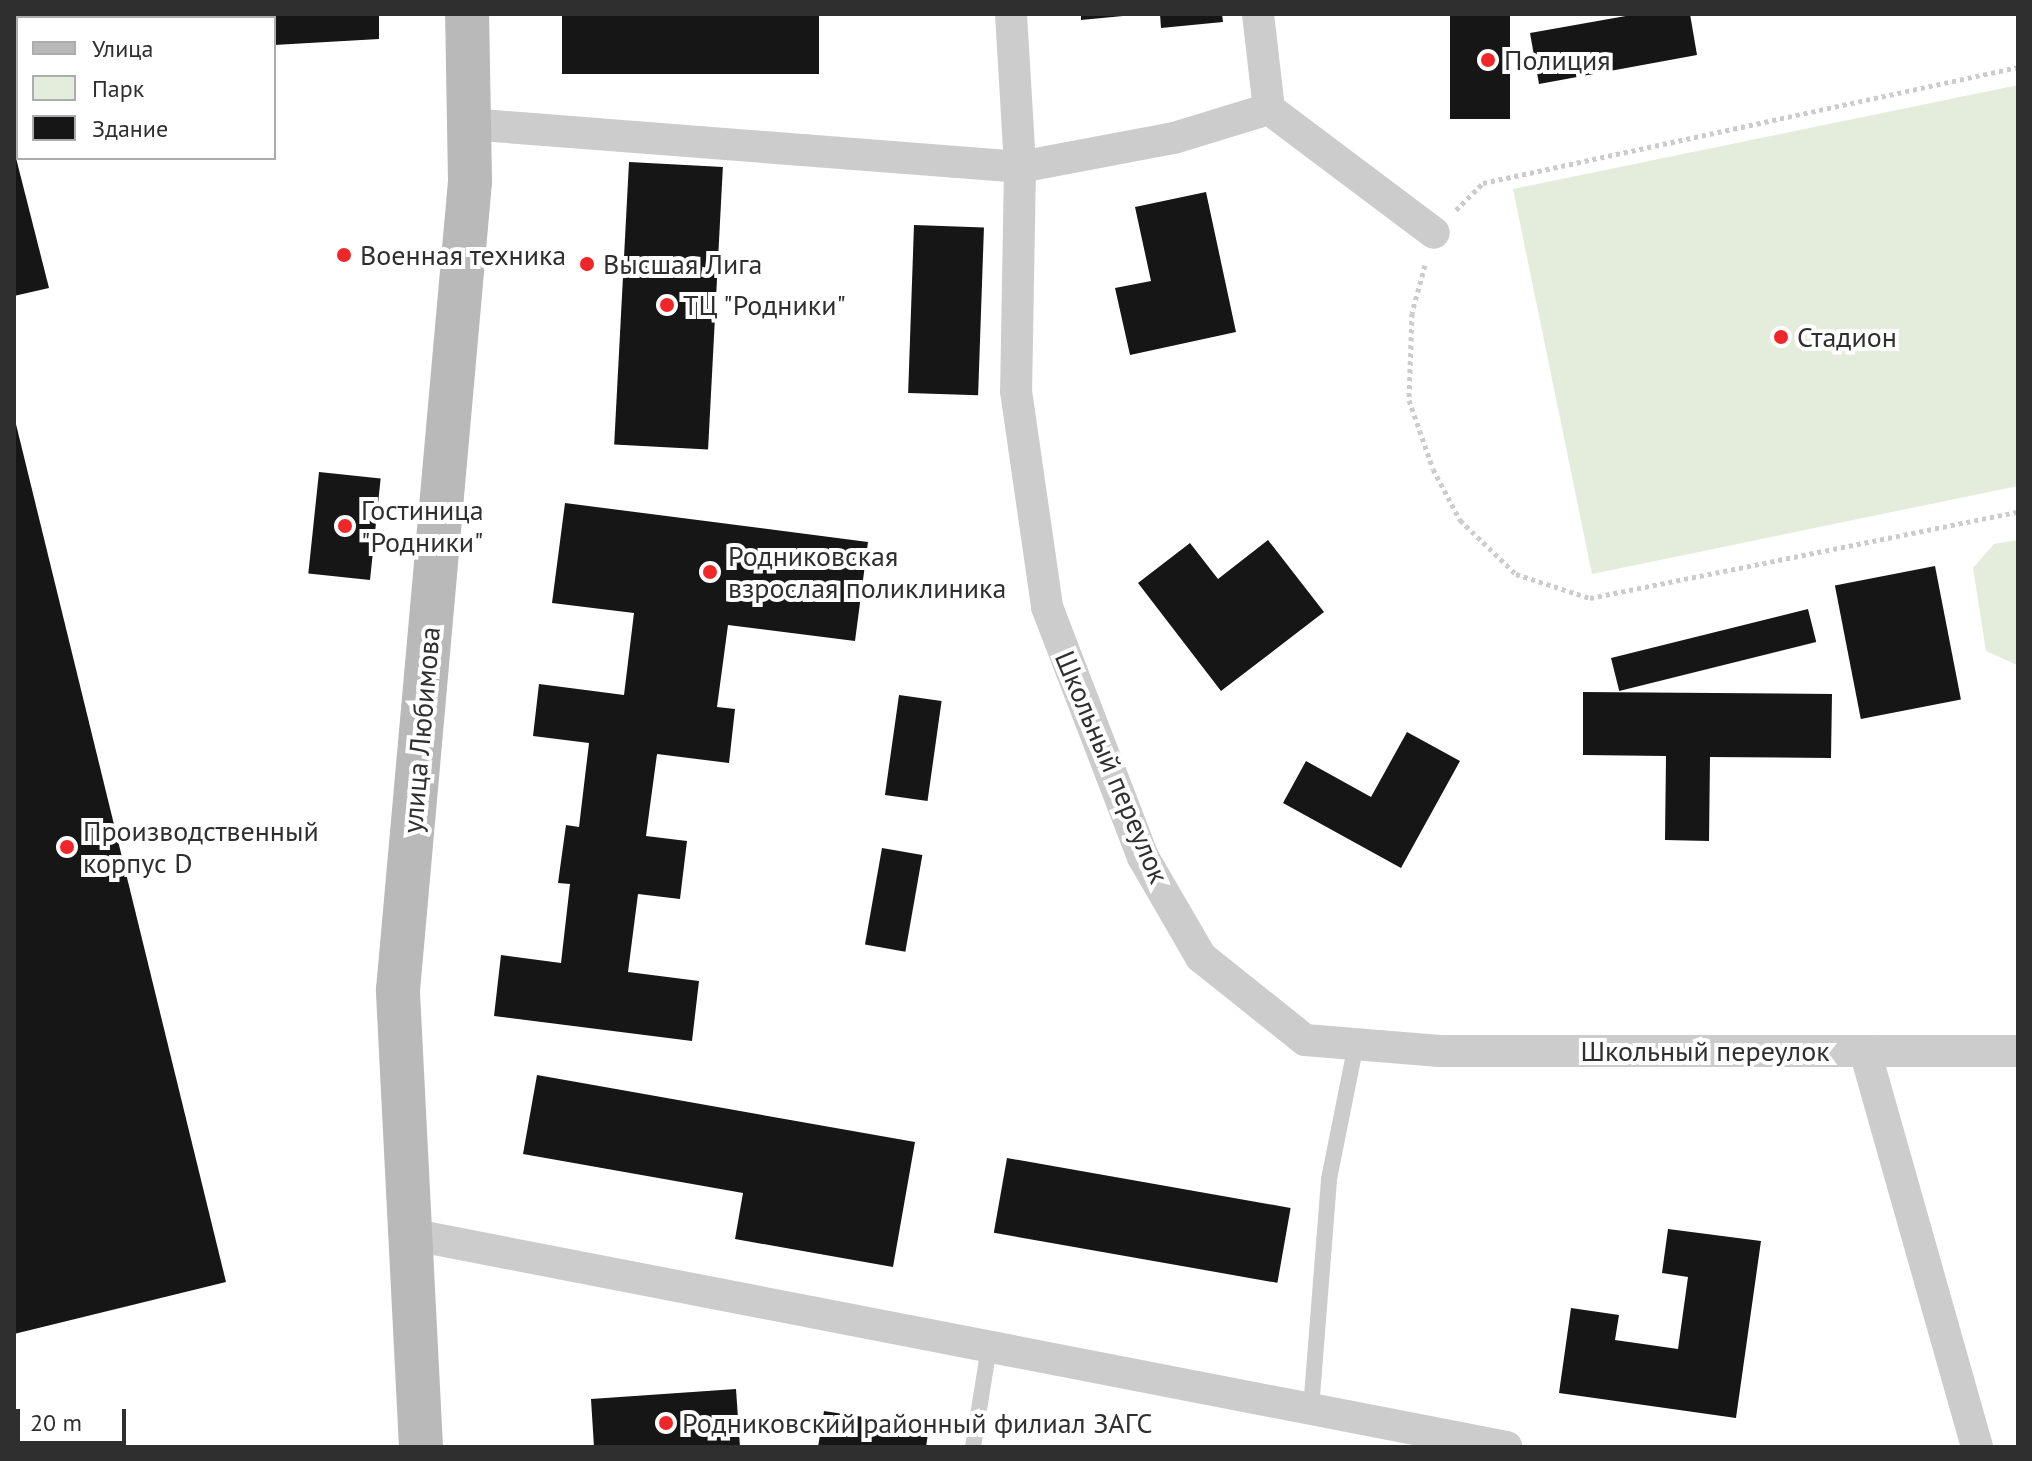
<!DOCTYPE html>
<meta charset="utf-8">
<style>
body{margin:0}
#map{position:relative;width:2032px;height:1461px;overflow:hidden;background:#fff;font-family:"PT Sans",sans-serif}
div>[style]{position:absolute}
.green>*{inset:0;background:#e4eddc}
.building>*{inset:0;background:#161616;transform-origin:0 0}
.path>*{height:5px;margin-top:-2.5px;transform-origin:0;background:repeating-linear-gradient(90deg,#ccc 0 4px,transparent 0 8px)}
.lane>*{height:16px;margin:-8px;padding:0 8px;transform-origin:8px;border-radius:8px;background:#ccc}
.street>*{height:32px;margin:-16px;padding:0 16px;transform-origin:16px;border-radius:16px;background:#ccc}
.secondary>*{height:44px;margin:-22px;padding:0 22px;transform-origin:22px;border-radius:22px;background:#b9b9b9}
.dots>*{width:22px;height:22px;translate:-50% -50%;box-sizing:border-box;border:4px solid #fff;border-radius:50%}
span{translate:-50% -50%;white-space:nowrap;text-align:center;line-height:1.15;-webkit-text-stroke:8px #fff;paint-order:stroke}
.poi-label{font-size:28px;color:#2f2f2f}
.left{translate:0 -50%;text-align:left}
.street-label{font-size:28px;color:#2f2f2f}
.frame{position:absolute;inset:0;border:16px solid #2f2f2f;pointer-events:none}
.legend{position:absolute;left:16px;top:16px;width:260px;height:144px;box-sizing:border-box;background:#fff;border:2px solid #acacac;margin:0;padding:10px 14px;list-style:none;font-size:24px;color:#2f2f2f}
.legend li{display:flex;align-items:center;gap:16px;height:40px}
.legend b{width:40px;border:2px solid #acacac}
.scale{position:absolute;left:16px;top:1409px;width:110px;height:36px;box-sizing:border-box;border:4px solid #2f2f2f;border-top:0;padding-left:10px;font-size:24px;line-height:28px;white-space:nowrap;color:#2f2f2f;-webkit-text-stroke:6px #fff;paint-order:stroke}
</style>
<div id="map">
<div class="green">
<div style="clip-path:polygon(2018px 85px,2018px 486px,1592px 574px,1513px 189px)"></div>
<div style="clip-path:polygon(2018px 540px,2018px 665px,2017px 665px,1986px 651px,1973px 568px,1994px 544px)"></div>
</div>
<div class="building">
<div style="clip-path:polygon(206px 14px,379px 14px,379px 39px,274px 45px,274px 18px)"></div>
<div style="left:562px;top:14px;width:257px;height:60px"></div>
<div style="clip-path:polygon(1081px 14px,1123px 14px,1123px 16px,1081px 20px)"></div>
<div style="clip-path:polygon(1160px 14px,1222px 14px,1223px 22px,1161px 28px)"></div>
<div style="left:1450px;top:14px;width:60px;height:105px"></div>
<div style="clip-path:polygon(1637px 14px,1690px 14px,1697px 55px,1539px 84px,1530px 33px)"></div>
<div style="clip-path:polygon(14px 150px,49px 288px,14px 296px)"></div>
<div style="left:629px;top:162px;width:94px;height:283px;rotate:3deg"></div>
<div style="clip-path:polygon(1206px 192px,1236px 332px,1130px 355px,1115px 288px,1151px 281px,1135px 207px)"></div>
<div style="left:914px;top:225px;width:70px;height:168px;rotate:2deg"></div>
<div style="clip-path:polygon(14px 416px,226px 1282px,14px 1334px)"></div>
<div style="left:319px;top:472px;width:62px;height:102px;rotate:6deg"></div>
<div style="clip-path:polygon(565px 503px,868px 542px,855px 641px,728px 625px,717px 707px,735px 709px,729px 763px,657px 754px,646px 836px,687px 841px,680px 899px,638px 894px,628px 972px,699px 981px,692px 1041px,494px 1016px,501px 955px,561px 963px,570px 884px,558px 883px,566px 825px,579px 827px,589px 743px,533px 736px,539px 684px,624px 695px,634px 613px,552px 603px)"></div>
<div style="clip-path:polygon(1268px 540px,1324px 612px,1221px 691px,1138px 583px,1190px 543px,1218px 579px)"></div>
<div style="left:1935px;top:566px;width:136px;height:102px;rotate:79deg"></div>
<div style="left:1808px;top:609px;width:34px;height:203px;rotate:76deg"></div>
<div style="clip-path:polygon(1583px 692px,1832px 694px,1831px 758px,1710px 757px,1709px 841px,1665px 840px,1666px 756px,1583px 755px)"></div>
<div style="left:899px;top:695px;width:43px;height:101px;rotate:8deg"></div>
<div style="clip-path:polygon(1407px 732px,1460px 761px,1401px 868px,1283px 803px,1306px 761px,1371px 797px)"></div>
<div style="left:882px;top:848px;width:41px;height:98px;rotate:10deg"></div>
<div style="clip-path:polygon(537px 1075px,915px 1142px,893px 1267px,735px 1239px,743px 1193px,523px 1154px)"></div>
<div style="left:1007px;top:1158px;width:288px;height:76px;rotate:10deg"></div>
<div style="clip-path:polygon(1668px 1229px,1761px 1241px,1736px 1418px,1559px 1393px,1571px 1308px,1619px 1315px,1615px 1340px,1678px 1349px,1688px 1277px,1662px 1273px)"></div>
<div style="clip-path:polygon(736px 1389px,740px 1447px,594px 1447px,591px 1399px)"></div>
<div style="clip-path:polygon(824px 1411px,929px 1427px,926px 1447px,818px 1447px)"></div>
</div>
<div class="path">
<div style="left:1456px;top:210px;width:38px;rotate:-45deg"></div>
<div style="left:1483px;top:183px;width:547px;rotate:-12.23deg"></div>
<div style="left:1425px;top:265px;width:50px;rotate:105.2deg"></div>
<div style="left:1412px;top:313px;width:87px;rotate:92deg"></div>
<div style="left:1409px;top:400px;width:73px;rotate:70.8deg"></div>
<div style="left:1433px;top:469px;width:58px;rotate:62.1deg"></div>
<div style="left:1460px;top:520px;width:78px;rotate:44deg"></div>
<div style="left:1516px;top:574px;width:78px;rotate:18deg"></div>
<div style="left:1590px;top:598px;width:437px;rotate:-11.4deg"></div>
</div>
<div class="lane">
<div style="left:1311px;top:1409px;width:231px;rotate:-85.5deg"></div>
<div style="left:1329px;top:1179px;width:138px;rotate:-78.7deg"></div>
<div style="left:973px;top:1447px;width:101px;rotate:-80.9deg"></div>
</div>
<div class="street">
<div style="left:1011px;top:14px;width:153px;rotate:86.6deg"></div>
<div style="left:1020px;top:167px;width:224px;rotate:91deg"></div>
<div style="left:1016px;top:391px;width:218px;rotate:81.8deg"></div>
<div style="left:1047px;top:607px;width:268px;rotate:69deg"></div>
<div style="left:1143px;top:857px;width:116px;rotate:59.9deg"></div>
<div style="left:1201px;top:957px;width:133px;rotate:38.6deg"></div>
<div style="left:1305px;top:1040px;width:135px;rotate:4.7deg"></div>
<div style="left:1440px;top:1051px;width:578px"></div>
<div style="left:1258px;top:14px;width:96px;rotate:83.4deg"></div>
<div style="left:1269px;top:109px;width:206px;rotate:36.9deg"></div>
<div style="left:468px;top:124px;width:554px;rotate:4.45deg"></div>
<div style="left:1020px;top:167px;width:157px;rotate:-10.7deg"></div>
<div style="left:1174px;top:138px;width:99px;rotate:-17deg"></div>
<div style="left:1865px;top:1051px;width:412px;rotate:74.2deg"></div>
<div style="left:409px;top:1234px;width:1118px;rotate:10.98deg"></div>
</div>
<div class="secondary">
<div style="left:421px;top:1447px;width:458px;rotate:-92.9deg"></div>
<div style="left:398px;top:990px;width:812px;rotate:-84.91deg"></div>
<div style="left:470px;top:181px;width:167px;rotate:-91deg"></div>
</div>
<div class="dots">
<div style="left:1488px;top:60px;background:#f02728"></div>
<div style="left:344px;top:255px;background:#f02728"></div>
<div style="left:587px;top:264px;background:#f02728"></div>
<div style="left:667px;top:305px;background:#f02728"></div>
<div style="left:1781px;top:337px;background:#f02728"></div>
<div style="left:345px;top:526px;background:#f02728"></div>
<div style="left:710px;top:572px;background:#f02728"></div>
<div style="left:67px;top:847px;background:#f02728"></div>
<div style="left:666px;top:1423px;background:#f02728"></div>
</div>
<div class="poi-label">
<span class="left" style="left:1504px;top:60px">Полиция</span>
<span class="left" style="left:360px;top:255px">Военная техника</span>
<span class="left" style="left:603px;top:264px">Высшая Лига</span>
<span class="left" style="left:683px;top:305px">ТЦ "Родники"</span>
<span class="left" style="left:1797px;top:337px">Стадион</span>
<span class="left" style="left:361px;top:526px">Гостиница<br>"Родники"</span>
<span class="left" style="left:728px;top:572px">Родниковская<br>взрослая поликлиника</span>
<span class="left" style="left:83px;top:847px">Производственный<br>корпус D</span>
<span class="left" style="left:682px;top:1423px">Родниковский районный филиал ЗАГС</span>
</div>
<div class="street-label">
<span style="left:421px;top:730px;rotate:-85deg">улица Любимова</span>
<span style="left:1112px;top:767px;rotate:67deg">Школьный переулок</span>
<span style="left:1705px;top:1051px">Школьный переулок</span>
</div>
<div class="frame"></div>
<ul class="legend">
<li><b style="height:10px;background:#b9b9b9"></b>Улица</li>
<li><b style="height:22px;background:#e4eddc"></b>Парк</li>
<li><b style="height:22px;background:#161616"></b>Здание</li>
</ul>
<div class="scale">20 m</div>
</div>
